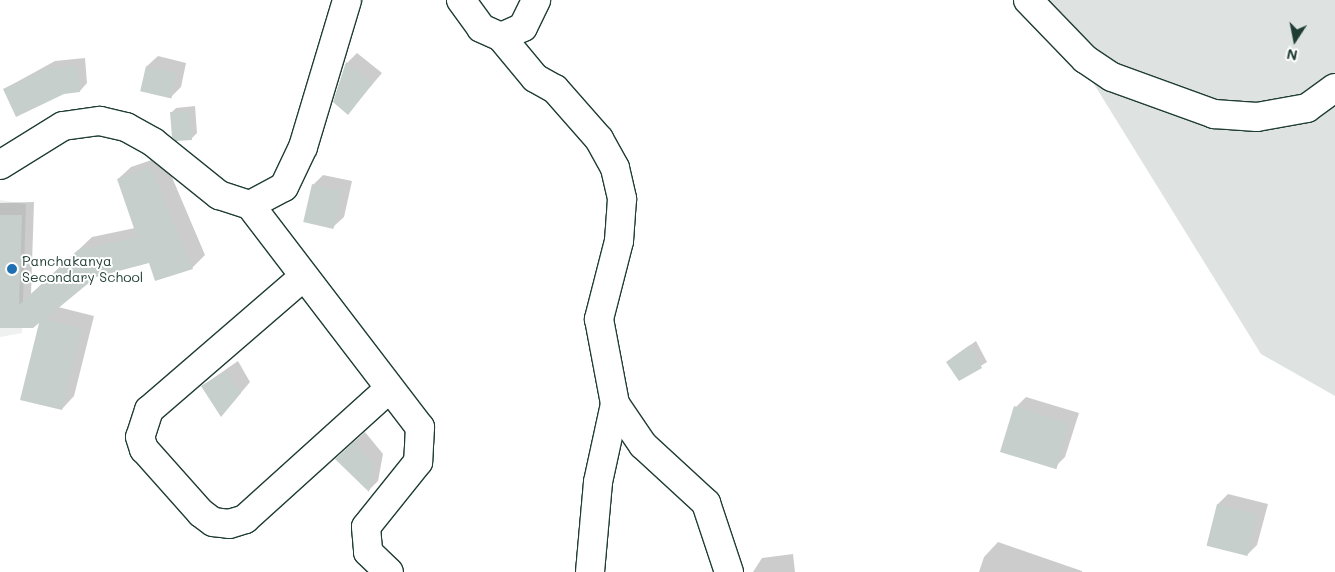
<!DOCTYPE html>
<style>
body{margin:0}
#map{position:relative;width:1335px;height:572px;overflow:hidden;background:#fff;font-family:Mali,sans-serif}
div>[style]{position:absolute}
.built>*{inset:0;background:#eef1f0}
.green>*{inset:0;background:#dee3e2}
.shadow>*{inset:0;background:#0003}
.building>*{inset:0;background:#c7cfcc;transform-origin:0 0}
.roads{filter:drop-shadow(1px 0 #1f3d34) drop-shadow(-1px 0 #1f3d34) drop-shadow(0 1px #1f3d34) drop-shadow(0 -1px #1f3d34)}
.street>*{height:28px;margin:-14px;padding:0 14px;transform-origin:14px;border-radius:14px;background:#fff}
.secondary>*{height:28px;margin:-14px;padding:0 14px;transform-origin:14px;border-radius:14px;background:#fff}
.dots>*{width:14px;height:14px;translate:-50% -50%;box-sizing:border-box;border:2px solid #fff;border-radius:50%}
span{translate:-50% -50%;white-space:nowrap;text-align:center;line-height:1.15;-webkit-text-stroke:4px #fff;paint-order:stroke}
.poi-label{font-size:14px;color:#1f3d34}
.left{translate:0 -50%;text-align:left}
.north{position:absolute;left:1270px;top:15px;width:50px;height:50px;-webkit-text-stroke:4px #fff;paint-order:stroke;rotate:191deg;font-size:14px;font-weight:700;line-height:20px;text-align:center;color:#1f3d34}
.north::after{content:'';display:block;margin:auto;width:18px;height:22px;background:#1f3d34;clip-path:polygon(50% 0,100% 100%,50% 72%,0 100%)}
</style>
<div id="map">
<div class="built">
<div style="clip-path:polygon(0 200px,26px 204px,22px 333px,0 337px)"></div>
</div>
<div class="green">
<div style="clip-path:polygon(1042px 0,1335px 0,1335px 396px,1261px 354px)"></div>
</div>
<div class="shadow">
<div style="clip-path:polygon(357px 53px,382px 73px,348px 113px,347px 63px)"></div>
<div style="clip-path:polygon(158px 56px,186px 63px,181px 87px,171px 97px,147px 66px)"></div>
<div style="clip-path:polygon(85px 58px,87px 83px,80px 91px,4px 89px,55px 61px)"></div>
<div style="clip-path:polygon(195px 106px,197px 133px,192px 138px,173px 136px,171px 113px,176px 108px)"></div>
<div style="clip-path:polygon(163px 156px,205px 255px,192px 268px,150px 262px,96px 276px,58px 307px,94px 316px,74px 396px,62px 409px,41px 320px,0 326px,0 203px,34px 202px,31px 295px,92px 237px,135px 228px,118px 179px,131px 167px)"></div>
<div style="clip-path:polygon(323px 175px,352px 181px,344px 217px,333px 227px,313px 185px)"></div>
<div style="clip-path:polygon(976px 341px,987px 362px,959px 380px,952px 358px)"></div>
<div style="clip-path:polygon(238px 361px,250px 382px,222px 415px,202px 386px)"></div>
<div style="clip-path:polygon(1026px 397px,1079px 413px,1065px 457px,1055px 467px,1016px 407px)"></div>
<div style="clip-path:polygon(365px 432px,383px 454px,378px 481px,369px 490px,346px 449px)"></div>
<div style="clip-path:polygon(1228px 494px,1268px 504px,1257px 545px,1247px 555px,1207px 545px,1218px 504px)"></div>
<div style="clip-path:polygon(998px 542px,1082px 571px,1082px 572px,979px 572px,984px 557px)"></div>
<div style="clip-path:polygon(793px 554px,795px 572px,753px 572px,762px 558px)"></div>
</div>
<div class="building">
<div style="clip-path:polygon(346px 62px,373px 83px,348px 115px,333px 102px)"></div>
<div style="clip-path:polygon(78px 66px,80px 92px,64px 94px,16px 117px,3px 89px,46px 68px)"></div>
<div style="left:146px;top:66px;width:32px;height:26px;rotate:13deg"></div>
<div style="clip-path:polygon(190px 111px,192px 140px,176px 141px,172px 137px,170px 112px)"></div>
<div style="clip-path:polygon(151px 167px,193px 269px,155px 281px,149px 263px,96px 277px,45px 319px,82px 328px,62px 410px,20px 400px,39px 323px,33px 328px,0 328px,0 215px,22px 215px,19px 305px,78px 250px,137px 237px,117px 179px)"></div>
<div style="left:312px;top:184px;width:31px;height:39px;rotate:13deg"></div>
<div style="clip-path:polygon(970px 345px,982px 368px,959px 381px,946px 362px)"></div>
<div style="clip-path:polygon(227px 371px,241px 393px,221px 417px,201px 386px)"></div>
<div style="left:1014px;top:406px;width:59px;height:48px;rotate:17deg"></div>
<div style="clip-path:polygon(354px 442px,374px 465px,369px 492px,335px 459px)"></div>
<div style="left:1217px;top:504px;width:42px;height:43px;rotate:14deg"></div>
</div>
<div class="roads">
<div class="street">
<div style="left:501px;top:37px;width:53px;rotate:50.3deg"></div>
<div style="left:535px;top:78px;width:23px;rotate:29deg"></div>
<div style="left:555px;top:89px;width:67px;rotate:48.7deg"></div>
<div style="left:599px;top:139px;width:33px;rotate:61deg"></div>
<div style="left:615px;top:168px;width:32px;rotate:77deg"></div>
<div style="left:622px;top:199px;width:42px;rotate:94.1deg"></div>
<div style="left:619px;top:241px;width:81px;rotate:104.4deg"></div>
<div style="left:599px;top:319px;width:86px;rotate:79.3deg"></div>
<div style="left:615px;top:404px;width:50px;rotate:55.7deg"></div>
<div style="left:643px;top:445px;width:86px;rotate:42.6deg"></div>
<div style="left:706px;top:503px;width:73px;rotate:71.6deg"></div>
<div style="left:250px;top:205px;width:280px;rotate:52.6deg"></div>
<div style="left:420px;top:427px;width:35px;rotate:93deg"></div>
<div style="left:418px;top:462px;width:83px;rotate:128.7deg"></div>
<div style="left:366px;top:527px;width:25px;rotate:85deg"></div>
<div style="left:368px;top:552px;width:29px;rotate:44deg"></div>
<div style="left:302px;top:278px;width:202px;rotate:139.2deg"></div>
<div style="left:149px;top:410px;width:28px;rotate:108deg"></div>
<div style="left:140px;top:437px;width:13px;rotate:72deg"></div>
<div style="left:144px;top:449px;width:86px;rotate:48.3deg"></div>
<div style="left:201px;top:513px;width:15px;rotate:37deg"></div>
<div style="left:213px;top:522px;width:16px;rotate:7deg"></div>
<div style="left:229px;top:524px;width:17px;rotate:-17deg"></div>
<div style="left:245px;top:519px;width:194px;rotate:-42.1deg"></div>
<div style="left:590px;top:572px;width:90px;rotate:-84.9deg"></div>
<div style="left:598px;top:482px;width:80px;rotate:-77.7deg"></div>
</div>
<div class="secondary">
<div style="left:461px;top:0;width:34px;rotate:54deg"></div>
<div style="left:481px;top:28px;width:22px;rotate:24deg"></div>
<div style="left:501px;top:37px;width:24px;rotate:-24deg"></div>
<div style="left:523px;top:27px;width:30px;rotate:-64deg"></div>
<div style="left:1028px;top:0;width:82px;rotate:46deg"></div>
<div style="left:1085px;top:59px;width:32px;rotate:34deg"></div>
<div style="left:1112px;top:77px;width:109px;rotate:19.9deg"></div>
<div style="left:1214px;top:114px;width:43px;rotate:4deg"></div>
<div style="left:1257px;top:117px;width:51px;rotate:-10.2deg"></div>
<div style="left:1307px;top:108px;width:34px;rotate:-36deg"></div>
<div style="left:0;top:165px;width:74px;rotate:-31.8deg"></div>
<div style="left:63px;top:126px;width:37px;rotate:-8deg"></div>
<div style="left:100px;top:121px;width:27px;rotate:13deg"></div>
<div style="left:126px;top:127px;width:31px;rotate:29deg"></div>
<div style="left:153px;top:142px;width:85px;rotate:38.8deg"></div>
<div style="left:219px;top:195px;width:33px;rotate:18deg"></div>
<div style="left:250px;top:205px;width:38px;rotate:-28deg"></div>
<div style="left:284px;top:187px;width:44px;rotate:-64.6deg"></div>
<div style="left:303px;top:147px;width:153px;rotate:-73.3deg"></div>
</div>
</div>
<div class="dots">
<div style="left:12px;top:269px;background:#1f6fb2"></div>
</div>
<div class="poi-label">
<span class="left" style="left:22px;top:269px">Panchakanya<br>Secondary School</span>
</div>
<div class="north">N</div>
</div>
